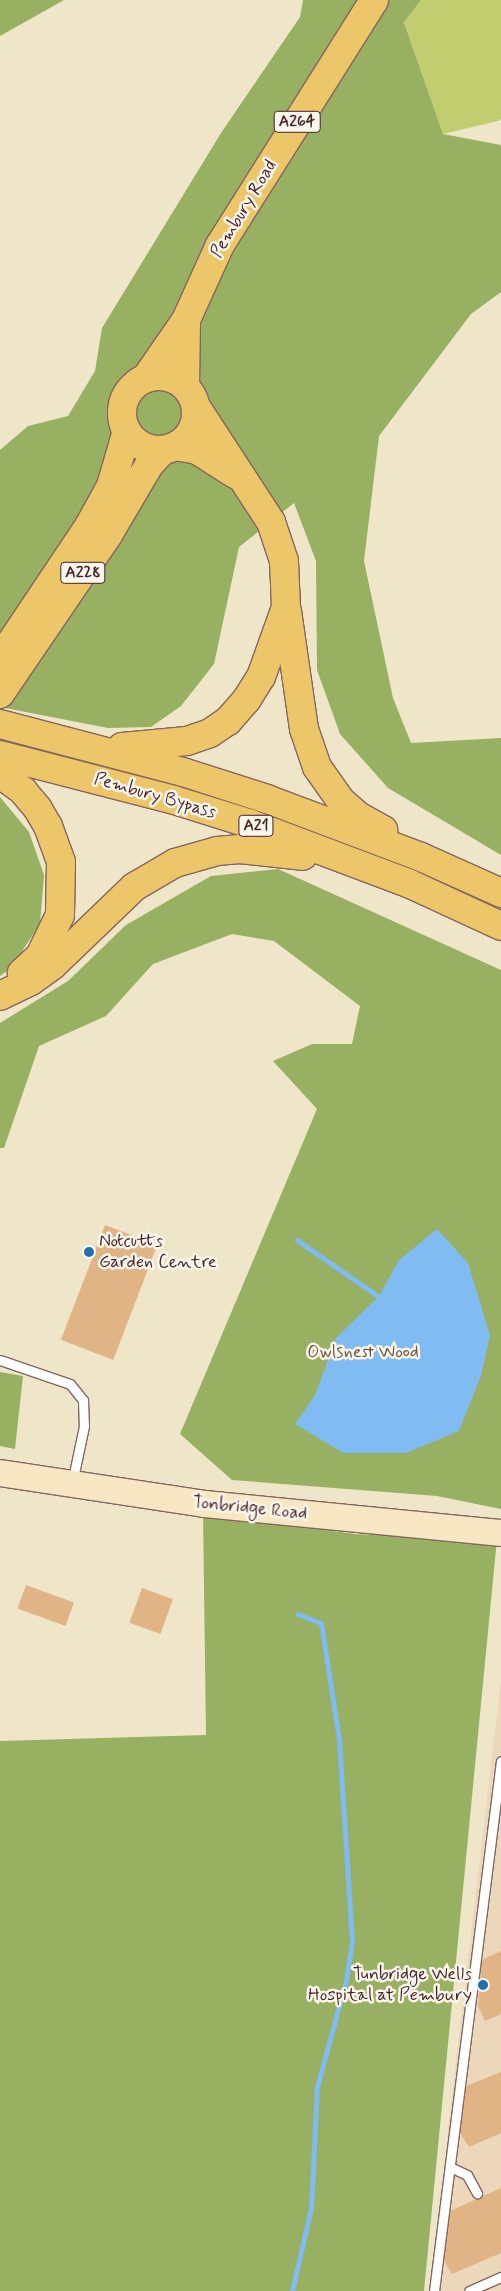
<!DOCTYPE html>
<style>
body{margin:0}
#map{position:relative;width:501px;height:2291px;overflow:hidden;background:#efe6c9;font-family:Mynerve,sans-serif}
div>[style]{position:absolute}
.built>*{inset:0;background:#ecd7ba}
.green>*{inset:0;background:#c1cd6f}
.forest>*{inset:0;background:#98b062}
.water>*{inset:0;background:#80bbf2}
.stream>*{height:5px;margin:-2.5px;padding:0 2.5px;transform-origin:2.5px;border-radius:2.5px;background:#80bbf2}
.building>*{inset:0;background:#e1b486;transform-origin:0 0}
.roads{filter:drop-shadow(1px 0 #846562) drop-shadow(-1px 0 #846562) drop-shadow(0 1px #846562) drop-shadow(0 -1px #846562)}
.lane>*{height:9px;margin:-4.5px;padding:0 4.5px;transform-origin:4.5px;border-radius:4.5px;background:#fff}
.secondary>*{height:26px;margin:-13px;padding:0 13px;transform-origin:13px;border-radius:13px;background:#f7e8c3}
.primary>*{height:28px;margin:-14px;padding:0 14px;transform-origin:14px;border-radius:14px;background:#ecc669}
.primary>.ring{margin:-14px;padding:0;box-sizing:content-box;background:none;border:28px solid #ecc669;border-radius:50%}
.highway>*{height:28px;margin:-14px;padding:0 14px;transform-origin:14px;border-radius:14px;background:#ecc669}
.dots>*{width:14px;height:14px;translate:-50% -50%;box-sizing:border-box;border:2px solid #fbf7ec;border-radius:50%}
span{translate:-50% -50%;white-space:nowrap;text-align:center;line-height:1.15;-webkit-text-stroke:5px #fbf7ec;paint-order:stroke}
.shield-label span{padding:1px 4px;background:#fbf7ec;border:1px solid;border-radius:4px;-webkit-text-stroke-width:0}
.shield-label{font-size:16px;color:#4a1f2b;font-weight:700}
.street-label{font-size:18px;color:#4a1f2b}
.poi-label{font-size:18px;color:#4a1f2b}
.left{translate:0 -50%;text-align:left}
.right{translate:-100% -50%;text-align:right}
.park-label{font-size:18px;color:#6e533f}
</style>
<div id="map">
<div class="built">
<div style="clip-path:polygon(501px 1679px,501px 2291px,429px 2291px)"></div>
</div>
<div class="green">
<div style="clip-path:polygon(421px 0,501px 0,501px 119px,498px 121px,443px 134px,404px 21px)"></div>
</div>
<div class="forest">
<div style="clip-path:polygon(0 0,64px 0,0 36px)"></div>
<div style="clip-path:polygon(303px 0,421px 0,404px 22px,443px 134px,501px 145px,501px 292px,471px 314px,379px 436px,364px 561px,393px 698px,411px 743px,501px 738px,501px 855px,388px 788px,340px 734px,317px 670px,316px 561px,294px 503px,239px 547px,214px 664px,181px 706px,151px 727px,108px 728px,0 707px,0 450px,28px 426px,68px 416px,95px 371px,102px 328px,221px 133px,300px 17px)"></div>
<div style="clip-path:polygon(0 797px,29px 832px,44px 875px,40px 924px,11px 968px,0 976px)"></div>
<div style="clip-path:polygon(278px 869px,501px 970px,501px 1509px,437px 1496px,232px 1480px,180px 1434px,317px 1109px,273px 1061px,312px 1044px,352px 1044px,360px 1006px,274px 941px,232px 934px,153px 964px,106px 1016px,39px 1046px,4px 1148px,0 1148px,0 1023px,68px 981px,126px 925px,211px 876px)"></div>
<div style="clip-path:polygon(0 1372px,23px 1376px,15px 1449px,0 1446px)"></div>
<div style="clip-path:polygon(203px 1513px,355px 1534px,497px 1539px,424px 2291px,0 2291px,0 1741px,206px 1735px)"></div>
</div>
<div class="water">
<div style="clip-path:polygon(437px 1229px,468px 1263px,490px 1335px,481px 1376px,459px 1431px,406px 1453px,343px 1453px,295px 1424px,315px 1395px,336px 1338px,379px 1296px,399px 1260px)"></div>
</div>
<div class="stream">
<div style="left:297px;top:1240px;width:98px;rotate:34.7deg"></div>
<div style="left:292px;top:2291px;width:85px;rotate:-77.1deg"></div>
<div style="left:311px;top:2208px;width:121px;rotate:-87.2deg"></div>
<div style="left:317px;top:2087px;width:111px;rotate:-74.8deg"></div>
<div style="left:346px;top:1980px;width:39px;rotate:-81deg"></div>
<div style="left:352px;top:1941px;width:202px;rotate:-93.7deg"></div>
<div style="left:339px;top:1739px;width:117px;rotate:-98.8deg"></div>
<div style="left:321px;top:1623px;width:25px;rotate:-159deg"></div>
</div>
<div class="building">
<div style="left:105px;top:1225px;width:56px;height:123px;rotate:21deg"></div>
<div style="left:26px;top:1585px;width:51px;height:25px;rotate:20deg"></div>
<div style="left:142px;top:1588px;width:33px;height:37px;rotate:20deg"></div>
<div style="clip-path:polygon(501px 1951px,501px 2014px,485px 2021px,478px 2006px,482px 1960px)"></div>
<div style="clip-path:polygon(501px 2072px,501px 2133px,469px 2147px,460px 2133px,466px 2086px)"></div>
<div style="clip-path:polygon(501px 2188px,501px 2253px,452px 2274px,444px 2261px,450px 2211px)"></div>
</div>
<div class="roads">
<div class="lane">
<div style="left:0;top:1360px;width:74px;rotate:18.9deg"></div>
<div style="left:70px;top:1384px;width:21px;rotate:51deg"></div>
<div style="left:83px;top:1400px;width:26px;rotate:88deg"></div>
<div style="left:84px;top:1426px;width:58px;rotate:101.9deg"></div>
<div style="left:450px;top:2167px;width:19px;rotate:25deg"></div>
<div style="left:467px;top:2175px;width:21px;rotate:61deg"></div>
<div style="left:434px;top:2291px;width:534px;rotate:-82.8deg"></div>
<div style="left:469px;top:2291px;width:35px;rotate:-24deg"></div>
</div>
<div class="secondary">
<div style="left:0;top:1473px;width:207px;rotate:8.6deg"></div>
<div style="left:205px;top:1504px;width:297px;rotate:5.6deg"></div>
</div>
<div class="primary">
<div class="ring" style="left:122px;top:376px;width:46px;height:46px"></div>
<div style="left:146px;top:378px;width:70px;rotate:-55.4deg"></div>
<div style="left:186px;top:320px;width:82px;rotate:-65.6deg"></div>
<div style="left:220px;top:245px;width:289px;rotate:-57.8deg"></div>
<div style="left:185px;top:386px;width:66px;rotate:-89.1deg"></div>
<div style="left:0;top:659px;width:160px;rotate:-56.2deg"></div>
<div style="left:89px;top:526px;width:46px;rotate:-61.2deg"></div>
<div style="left:111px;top:486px;width:57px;rotate:-73.8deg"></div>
<div style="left:0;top:694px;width:192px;rotate:-55.8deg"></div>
<div style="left:108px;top:535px;width:81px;rotate:-59.6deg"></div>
<div style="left:149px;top:465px;width:21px;rotate:-47deg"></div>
</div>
<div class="highway">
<div style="left:175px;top:446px;width:22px;rotate:10deg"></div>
<div style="left:197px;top:450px;width:45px;rotate:32.3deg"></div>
<div style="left:287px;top:611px;width:119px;rotate:81.8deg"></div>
<div style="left:304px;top:729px;width:40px;rotate:71.1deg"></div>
<div style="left:317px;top:767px;width:42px;rotate:54.8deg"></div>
<div style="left:341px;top:801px;width:23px;rotate:41deg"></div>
<div style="left:358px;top:816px;width:29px;rotate:29deg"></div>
<div style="left:0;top:724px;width:189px;rotate:14.7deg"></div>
<div style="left:183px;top:772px;width:88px;rotate:17.8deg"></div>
<div style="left:267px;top:799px;width:165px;rotate:20.6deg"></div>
<div style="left:421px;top:857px;width:88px;rotate:24.2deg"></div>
<div style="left:122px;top:747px;width:65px;rotate:-5.3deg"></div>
<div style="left:187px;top:741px;width:24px;rotate:-19deg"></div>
<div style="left:210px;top:733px;width:22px;rotate:-34deg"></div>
<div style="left:228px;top:721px;width:29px;rotate:-49deg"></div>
<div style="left:247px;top:699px;width:26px;rotate:-58deg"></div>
<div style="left:261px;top:677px;width:74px;rotate:-70.3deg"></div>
<div style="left:286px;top:607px;width:46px;rotate:-92.5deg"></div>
<div style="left:284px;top:561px;width:41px;rotate:-108.4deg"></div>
<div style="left:271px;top:522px;width:137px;rotate:-123.1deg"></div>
<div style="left:0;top:755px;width:180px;rotate:14.5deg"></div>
<div style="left:174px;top:800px;width:81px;rotate:17.3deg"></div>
<div style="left:251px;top:824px;width:168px;rotate:20.6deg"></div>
<div style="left:408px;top:883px;width:102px;rotate:24.8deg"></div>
<div style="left:0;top:774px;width:29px;rotate:36deg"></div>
<div style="left:23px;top:791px;width:23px;rotate:50deg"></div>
<div style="left:38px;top:809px;width:20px;rotate:60deg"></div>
<div style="left:48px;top:826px;width:38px;rotate:70deg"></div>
<div style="left:61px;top:862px;width:53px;rotate:91.1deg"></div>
<div style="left:60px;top:915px;width:46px;rotate:116deg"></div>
<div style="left:40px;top:956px;width:25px;rotate:137deg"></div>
<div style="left:0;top:996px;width:34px;rotate:-26deg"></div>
<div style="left:31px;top:981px;width:27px;rotate:-36deg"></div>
<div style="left:53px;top:965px;width:112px;rotate:-43.9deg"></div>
<div style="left:134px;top:887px;width:48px;rotate:-30.3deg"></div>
<div style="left:175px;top:863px;width:44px;rotate:-15.9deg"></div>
<div style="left:217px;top:851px;width:23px;rotate:-5deg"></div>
<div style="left:240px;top:849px;width:63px;rotate:6.3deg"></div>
</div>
</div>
<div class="dots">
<div style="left:89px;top:1252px;background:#1f6fb2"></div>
<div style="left:483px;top:1985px;background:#1f6fb2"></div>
</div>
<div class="shield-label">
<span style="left:297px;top:122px">A264</span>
<span style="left:83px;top:573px">A228</span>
<span style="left:256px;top:826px">A21</span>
</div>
<div class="street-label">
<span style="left:244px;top:209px;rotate:-59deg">Pembury Road</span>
<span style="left:155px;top:796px;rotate:16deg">Pembury Bypass</span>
<span style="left:250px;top:1508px;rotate:6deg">Tonbridge Road</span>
</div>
<div class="poi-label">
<span class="left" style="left:99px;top:1252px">Notcutts<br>Garden Centre</span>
<span class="right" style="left:472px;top:1985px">Tunbridge Wells<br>Hospital at Pembury</span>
</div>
<div class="park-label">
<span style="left:363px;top:1352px">Owlsnest Wood</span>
</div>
</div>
